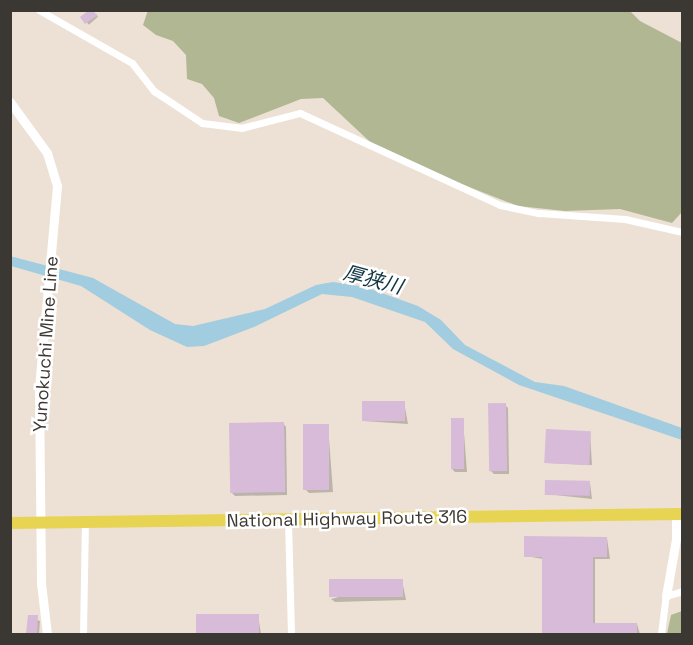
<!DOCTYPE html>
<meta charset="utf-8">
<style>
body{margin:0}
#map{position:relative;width:693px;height:645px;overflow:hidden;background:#ece1d4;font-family:"Space Grotesk","Noto Sans JP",sans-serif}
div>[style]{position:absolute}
.forest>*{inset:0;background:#b1b792}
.water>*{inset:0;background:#a2ccdf}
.shadow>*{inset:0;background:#0003;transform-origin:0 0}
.building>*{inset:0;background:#d7bbd8;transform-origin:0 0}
.street>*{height:7px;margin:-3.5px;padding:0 3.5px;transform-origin:3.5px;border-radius:3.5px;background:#fff}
.secondary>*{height:9px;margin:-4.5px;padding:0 4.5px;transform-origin:4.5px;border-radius:4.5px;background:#fff}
.highway>*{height:12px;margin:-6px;padding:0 6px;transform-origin:6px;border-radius:6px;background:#e8d453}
span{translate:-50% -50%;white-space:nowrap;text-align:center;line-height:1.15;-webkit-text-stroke:5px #fff;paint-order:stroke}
.street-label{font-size:18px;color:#3b3732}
.water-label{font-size:20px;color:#0f3543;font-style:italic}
.frame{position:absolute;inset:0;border:12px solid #3b3732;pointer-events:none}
</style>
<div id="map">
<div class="forest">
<div style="clip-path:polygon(148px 10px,630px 11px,640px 21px,682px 43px,682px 212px,672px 223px,620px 209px,565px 211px,518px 206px,382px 153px,323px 98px,301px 99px,239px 123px,219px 116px,214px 98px,202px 84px,187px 79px,186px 55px,173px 41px,156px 35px,143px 25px)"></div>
<div style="clip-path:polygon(682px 611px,682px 634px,667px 634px,671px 615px)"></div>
</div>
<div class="water">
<div style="clip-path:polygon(10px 256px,93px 278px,175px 324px,193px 326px,265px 309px,316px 285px,333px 282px,365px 287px,418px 306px,441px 320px,465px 345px,535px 382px,564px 386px,682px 428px,682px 440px,519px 385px,453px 349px,425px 322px,352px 297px,322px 294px,254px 327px,204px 346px,187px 347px,150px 330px,81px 286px,11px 266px)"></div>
</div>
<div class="shadow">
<div style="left:92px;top:10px;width:9px;height:12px;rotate:49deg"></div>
<div style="clip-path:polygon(404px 402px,408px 424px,363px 421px)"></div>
<div style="clip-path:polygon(505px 405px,508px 408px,509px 474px,494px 474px,491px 471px)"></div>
<div style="clip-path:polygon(463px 420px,467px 472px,455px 472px,452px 469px)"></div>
<div style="clip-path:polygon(283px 423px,286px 427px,287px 495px,235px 496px,232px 493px)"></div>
<div style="clip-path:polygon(328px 425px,333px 492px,309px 493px,306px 490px)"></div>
<div style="clip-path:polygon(590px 433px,592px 465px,548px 463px)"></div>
<div style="clip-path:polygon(590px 483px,592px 499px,546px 494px)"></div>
<div style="clip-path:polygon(607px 538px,610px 559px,595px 559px,595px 624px,637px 624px,640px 634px,543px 634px,543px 559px,526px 556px)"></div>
<div style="clip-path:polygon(402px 580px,406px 600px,335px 602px,331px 599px)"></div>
<div style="clip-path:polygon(258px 615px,261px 634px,198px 634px,198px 617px)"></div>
<div style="clip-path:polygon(29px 617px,40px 621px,39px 634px,28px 634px)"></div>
</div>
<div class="building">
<div style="clip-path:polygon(89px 10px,98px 15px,85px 24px,80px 17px)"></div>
<div style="left:362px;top:401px;width:43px;height:20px"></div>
<div style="left:506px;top:403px;width:68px;height:18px;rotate:89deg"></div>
<div style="left:451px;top:418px;width:13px;height:51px"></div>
<div style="left:284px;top:422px;width:70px;height:55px;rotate:89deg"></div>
<div style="left:303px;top:424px;width:26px;height:66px"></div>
<div style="left:546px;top:429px;width:45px;height:34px;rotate:3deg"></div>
<div style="left:545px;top:480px;width:45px;height:15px;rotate:1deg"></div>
<div style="clip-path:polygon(524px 536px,607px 537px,607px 557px,593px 557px,593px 623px,637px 623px,637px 634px,542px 634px,542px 557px,524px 557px)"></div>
<div style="left:403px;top:579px;width:18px;height:74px;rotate:90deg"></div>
<div style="left:259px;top:614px;width:20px;height:63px;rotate:90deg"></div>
<div style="clip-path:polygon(28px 615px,38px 615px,37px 634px,26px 634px)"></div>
</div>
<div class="street">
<div style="left:39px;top:10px;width:107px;rotate:29.7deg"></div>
<div style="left:132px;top:63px;width:36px;rotate:52deg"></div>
<div style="left:154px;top:91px;width:58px;rotate:33.7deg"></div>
<div style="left:202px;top:123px;width:39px;rotate:7deg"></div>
<div style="left:241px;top:128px;width:61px;rotate:-14.3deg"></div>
<div style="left:300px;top:113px;width:220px;rotate:24.7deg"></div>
<div style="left:500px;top:205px;width:40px;rotate:12deg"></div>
<div style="left:539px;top:213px;width:86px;rotate:4deg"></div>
<div style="left:625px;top:219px;width:58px;rotate:12.8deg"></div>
<div style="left:288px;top:520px;width:114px;rotate:88.5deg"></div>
<div style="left:83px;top:634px;width:112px;rotate:-89deg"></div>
<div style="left:661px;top:634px;width:38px;rotate:-83deg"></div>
<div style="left:666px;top:596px;width:17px;rotate:-17deg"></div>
</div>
<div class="secondary">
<div style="left:10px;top:102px;width:63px;rotate:54deg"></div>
<div style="left:47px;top:153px;width:34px;rotate:73deg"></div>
<div style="left:57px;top:186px;width:203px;rotate:95.1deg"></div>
<div style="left:39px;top:388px;width:195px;rotate:89.4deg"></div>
<div style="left:41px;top:583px;width:51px;rotate:83.3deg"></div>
<div style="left:666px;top:596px;width:58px;rotate:-80deg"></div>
<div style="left:676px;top:539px;width:25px;rotate:-90deg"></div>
</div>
<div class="highway">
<div style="left:10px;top:523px;width:672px;rotate:-0.77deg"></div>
</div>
<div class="street-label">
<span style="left:46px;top:344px;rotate:-86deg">Yunokuchi Mine Line</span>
<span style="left:347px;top:519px;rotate:-1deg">National Highway Route 316</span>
</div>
<div class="water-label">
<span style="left:373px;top:280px;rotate:15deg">厚狭川</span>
</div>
<div class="frame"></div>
</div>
